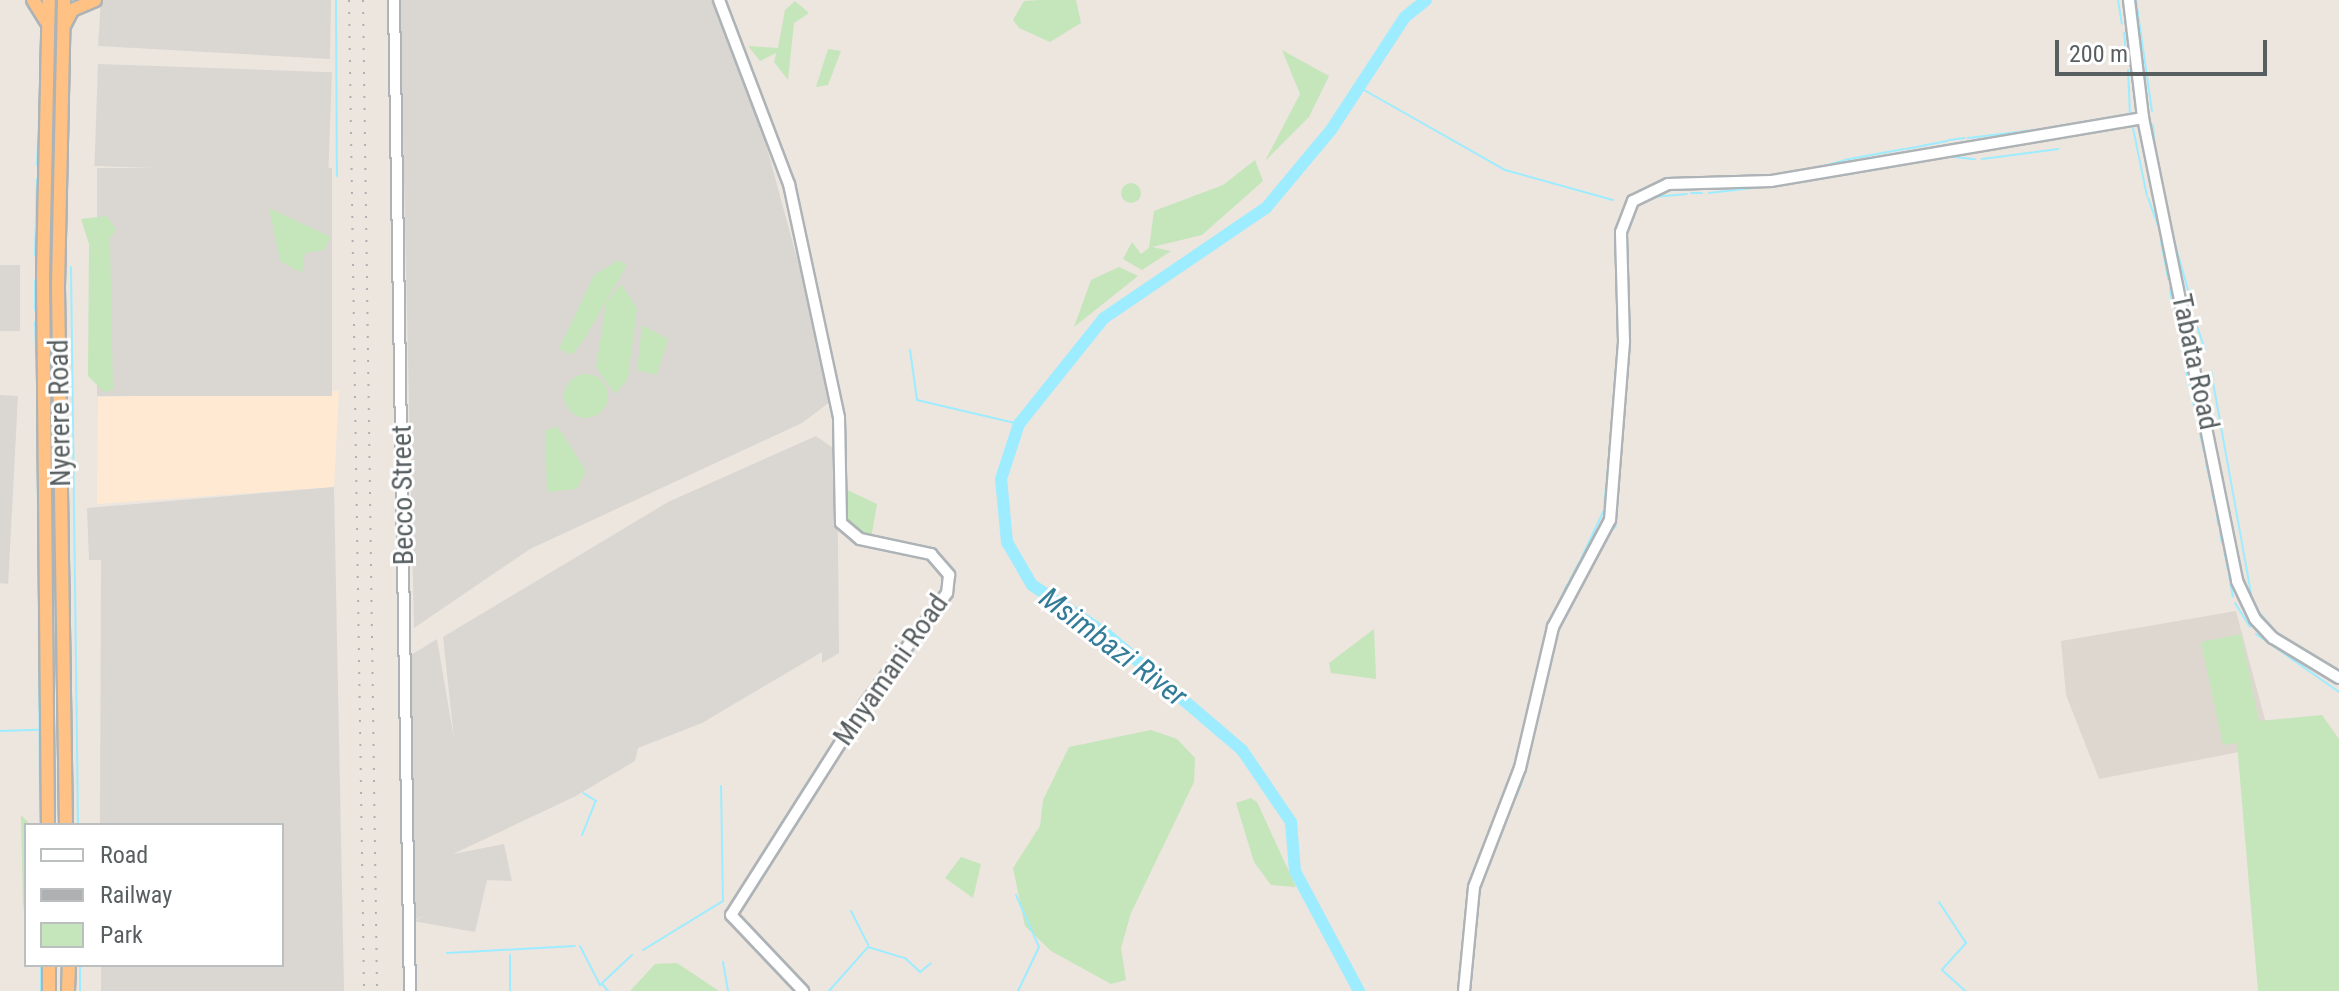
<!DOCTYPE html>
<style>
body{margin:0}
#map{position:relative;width:2339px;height:991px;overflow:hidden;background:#ece6df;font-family:"Roboto Condensed",sans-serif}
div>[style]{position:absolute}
.commercial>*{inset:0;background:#ffe9d2}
.industrial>*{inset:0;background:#dad6d2;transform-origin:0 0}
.education>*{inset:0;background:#ded7d0}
.green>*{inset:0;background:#c5e5bb}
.round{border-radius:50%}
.stream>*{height:2px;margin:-1px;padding:0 1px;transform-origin:1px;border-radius:1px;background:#9decff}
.river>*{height:12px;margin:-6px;padding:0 6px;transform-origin:6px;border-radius:6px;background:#9decff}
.roads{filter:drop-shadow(2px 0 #adb3b6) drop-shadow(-2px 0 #adb3b6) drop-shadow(0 2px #adb3b6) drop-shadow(0 -2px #adb3b6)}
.secondary>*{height:10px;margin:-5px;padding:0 5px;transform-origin:5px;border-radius:5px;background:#fff}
.highway>*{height:12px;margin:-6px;padding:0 6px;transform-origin:6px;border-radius:6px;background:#ffc284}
.rail>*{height:2px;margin-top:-1px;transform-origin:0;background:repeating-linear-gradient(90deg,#afb0b1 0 2px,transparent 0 12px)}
span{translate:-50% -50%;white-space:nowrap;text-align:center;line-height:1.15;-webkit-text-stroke:6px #fff;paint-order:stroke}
.street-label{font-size:28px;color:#585f61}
.water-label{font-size:30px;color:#327c98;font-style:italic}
.legend{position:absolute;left:24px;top:823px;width:260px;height:144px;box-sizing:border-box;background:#fff;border:2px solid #bcbfc0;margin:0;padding:10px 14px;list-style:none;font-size:24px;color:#585f61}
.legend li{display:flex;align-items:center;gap:16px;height:40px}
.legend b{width:40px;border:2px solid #bcbfc0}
.scale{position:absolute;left:2055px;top:40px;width:212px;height:36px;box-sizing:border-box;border:4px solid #585f61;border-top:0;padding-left:10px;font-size:24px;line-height:28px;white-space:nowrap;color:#585f61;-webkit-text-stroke:6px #fff;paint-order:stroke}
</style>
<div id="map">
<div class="commercial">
<div style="clip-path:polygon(339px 391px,334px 487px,97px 504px,98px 397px)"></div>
</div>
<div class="industrial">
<div style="clip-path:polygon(101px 0,331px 0,330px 59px,98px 46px)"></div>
<div style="clip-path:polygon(400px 0,713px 0,764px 137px,835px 398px,802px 423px,530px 549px,414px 628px)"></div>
<div style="left:98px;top:64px;width:234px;height:102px;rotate:2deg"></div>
<div style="left:97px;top:168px;width:235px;height:228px"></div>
<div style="left:0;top:265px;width:20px;height:66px"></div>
<div style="left:0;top:395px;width:18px;height:188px;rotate:3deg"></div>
<div style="clip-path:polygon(816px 436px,837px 451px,839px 653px,822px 663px,822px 652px,702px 723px,638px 748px,635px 761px,574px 797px,453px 854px,504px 844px,512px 881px,487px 880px,475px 932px,413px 921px,428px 915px,413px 920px,411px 655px,437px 639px,454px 739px,443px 637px,668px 502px)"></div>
<div style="clip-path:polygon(334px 487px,344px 991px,101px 991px,101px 965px,282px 965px,282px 825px,100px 825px,101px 560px,89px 560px,87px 508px)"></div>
</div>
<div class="education">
<div style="clip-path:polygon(2236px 611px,2268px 731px,2255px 749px,2099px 779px,2066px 695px,2061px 641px)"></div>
</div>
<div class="green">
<div style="clip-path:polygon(1040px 0,1076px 0,1081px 23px,1050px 42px,1019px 28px,1013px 20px,1024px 1px)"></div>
<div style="clip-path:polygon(795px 1px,809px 13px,794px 23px,788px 80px,774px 62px,776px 53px,760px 61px,748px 46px,778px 48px,785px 10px)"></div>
<div style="clip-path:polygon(828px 49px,841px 51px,828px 85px,816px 87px)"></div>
<div style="clip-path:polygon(1282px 50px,1329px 76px,1309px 117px,1265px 161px,1300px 94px)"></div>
<div style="clip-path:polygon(1255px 160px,1263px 181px,1202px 235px,1152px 247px,1171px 251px,1142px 270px,1123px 259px,1132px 242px,1141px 254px,1149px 248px,1154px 211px,1223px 185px)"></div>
<div class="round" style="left:1121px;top:183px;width:20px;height:20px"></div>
<div style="clip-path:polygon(269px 208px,331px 237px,324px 250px,305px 253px,302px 273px,280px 261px)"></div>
<div style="clip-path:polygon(107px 216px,116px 229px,110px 238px,113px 390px,104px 392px,88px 376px,89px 244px,81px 219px)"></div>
<div style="clip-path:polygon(619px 260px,627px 265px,585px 338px,572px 355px,559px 349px,594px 275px)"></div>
<div style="clip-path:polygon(1119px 267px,1138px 276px,1074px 327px,1091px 280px)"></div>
<div style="clip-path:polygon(621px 284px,637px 308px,628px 379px,615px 394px,596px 368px,606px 303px)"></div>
<div style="clip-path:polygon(642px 325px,668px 339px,657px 375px,637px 370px)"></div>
<div class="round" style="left:564px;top:374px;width:44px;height:44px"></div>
<div style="clip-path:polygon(558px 427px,586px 471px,577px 489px,547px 492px,545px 430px)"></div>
<div style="clip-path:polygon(845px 489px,877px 504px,871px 539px,853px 534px,845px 521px)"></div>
<div style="clip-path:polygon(1374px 629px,1376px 679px,1331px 673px,1329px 663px)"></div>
<div style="clip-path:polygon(2241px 634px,2259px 721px,2322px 715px,2339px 739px,2339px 991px,2258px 991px,2237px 743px,2223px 745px,2201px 642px)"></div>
<div style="clip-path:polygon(1151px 730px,1177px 739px,1195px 758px,1194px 782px,1131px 913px,1121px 948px,1126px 980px,1111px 984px,1051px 951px,1025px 926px,1013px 868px,1040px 826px,1043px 800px,1069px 747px)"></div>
<div style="clip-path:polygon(1251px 798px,1257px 802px,1296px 887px,1271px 885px,1254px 862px,1236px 803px)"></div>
<div style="clip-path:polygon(21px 815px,31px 825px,23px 912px)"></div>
<div style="clip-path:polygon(961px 857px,981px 864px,973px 898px,945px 878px)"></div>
<div style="clip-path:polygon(677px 963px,719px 991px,630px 991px,655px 964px)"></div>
</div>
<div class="stream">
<div style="left:336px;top:0;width:176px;rotate:89.7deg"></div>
<div style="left:2118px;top:0;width:24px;rotate:81deg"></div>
<div style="left:2136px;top:0;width:112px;rotate:81.8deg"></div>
<div style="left:2124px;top:33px;width:30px;rotate:84deg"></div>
<div style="left:1357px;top:86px;width:170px;rotate:29.6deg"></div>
<div style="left:1505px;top:170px;width:112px;rotate:15.5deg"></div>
<div style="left:2120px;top:117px;width:10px;rotate:-11deg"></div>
<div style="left:2130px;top:115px;width:45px;rotate:-92.5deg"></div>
<div style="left:2153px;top:125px;width:26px;rotate:86deg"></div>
<div style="left:2133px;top:128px;width:69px;rotate:78.4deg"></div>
<div style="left:2022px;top:131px;width:23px;rotate:-2deg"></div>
<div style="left:1968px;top:138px;width:50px;rotate:-6.8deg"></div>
<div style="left:1949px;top:140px;width:16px;rotate:-7deg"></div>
<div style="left:1906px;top:149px;width:42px;rotate:-11deg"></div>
<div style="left:1945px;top:156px;width:30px;rotate:6deg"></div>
<div style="left:1982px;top:159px;width:77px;rotate:-7.5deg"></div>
<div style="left:1844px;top:160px;width:61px;rotate:-10.4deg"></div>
<div style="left:37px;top:165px;width:119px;rotate:-87.6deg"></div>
<div style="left:1816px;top:168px;width:27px;rotate:-15deg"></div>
<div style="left:1691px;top:193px;width:11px"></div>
<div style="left:1709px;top:193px;width:70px;rotate:-6.5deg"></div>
<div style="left:1653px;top:197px;width:34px;rotate:-5deg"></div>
<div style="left:2148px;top:198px;width:29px;rotate:70deg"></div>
<div style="left:2171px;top:230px;width:80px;rotate:74.1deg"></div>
<div style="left:2161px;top:242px;width:38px;rotate:79deg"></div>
<div style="left:35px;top:255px;width:76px;rotate:-88.5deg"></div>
<div style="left:71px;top:267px;width:558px;rotate:89.28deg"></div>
<div style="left:35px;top:280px;width:30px;rotate:90deg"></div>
<div style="left:2170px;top:288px;width:19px;rotate:81deg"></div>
<div style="left:2175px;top:313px;width:14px;rotate:78deg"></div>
<div style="left:35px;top:322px;width:35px;rotate:88deg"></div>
<div style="left:2196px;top:324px;width:27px;rotate:70deg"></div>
<div style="left:2180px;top:337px;width:16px;rotate:83deg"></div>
<div style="left:910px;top:350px;width:50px;rotate:82deg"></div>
<div style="left:917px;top:400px;width:105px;rotate:13.2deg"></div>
<div style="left:1617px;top:362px;width:17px;rotate:-83deg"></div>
<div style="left:2185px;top:367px;width:86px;rotate:77.3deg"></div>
<div style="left:2211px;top:371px;width:233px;rotate:79.8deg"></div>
<div style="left:37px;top:372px;width:453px;rotate:89.6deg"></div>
<div style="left:2206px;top:463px;width:18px;rotate:77deg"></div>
<div style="left:2212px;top:492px;width:13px;rotate:77deg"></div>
<div style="left:1604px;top:507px;width:123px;rotate:-84.4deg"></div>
<div style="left:2217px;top:515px;width:9px;rotate:84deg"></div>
<div style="left:2220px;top:532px;width:11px;rotate:80deg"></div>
<div style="left:1608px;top:534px;width:11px;rotate:-45deg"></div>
<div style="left:2224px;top:550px;width:20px;rotate:79deg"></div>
<div style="left:1581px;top:559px;width:52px;rotate:-64.9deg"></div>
<div style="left:2229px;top:575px;width:22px;rotate:80deg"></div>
<div style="left:1569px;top:582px;width:22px;rotate:-63deg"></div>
<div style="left:941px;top:592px;width:13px;rotate:-77deg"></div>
<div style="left:2235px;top:603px;width:28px;rotate:58deg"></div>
<div style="left:2256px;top:609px;width:32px;rotate:49deg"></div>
<div style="left:2277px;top:633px;width:73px;rotate:31.5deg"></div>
<div style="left:1553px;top:616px;width:34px;rotate:-66deg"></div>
<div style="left:2256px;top:634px;width:101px;rotate:34.9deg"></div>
<div style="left:1550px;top:667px;width:12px;rotate:-85deg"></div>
<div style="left:1541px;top:703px;width:26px;rotate:-79deg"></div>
<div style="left:0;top:731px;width:38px;rotate:-2deg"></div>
<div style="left:582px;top:835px;width:37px;rotate:-68deg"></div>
<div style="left:596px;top:801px;width:15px;rotate:-148deg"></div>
<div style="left:1499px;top:835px;width:55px;rotate:-66.3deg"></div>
<div style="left:1521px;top:785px;width:80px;rotate:-76.3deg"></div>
<div style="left:1016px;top:895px;width:57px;rotate:66.1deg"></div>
<div style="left:1039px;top:947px;width:49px;rotate:115.5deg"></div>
<div style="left:1939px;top:902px;width:49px;rotate:56.6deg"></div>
<div style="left:1966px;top:943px;width:36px;rotate:132deg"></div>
<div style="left:1942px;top:970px;width:31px;rotate:42deg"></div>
<div style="left:851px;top:911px;width:38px;rotate:63deg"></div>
<div style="left:1466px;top:919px;width:26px;rotate:-86deg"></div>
<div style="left:580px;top:946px;width:44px;rotate:62.9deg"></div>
<div style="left:600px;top:985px;width:44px;rotate:-43.2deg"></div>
<div style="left:643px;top:950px;width:94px;rotate:-31.5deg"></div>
<div style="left:723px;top:901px;width:115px;rotate:-91deg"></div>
<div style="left:447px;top:953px;width:128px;rotate:-3.1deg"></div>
<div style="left:510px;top:955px;width:36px;rotate:90deg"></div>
<div style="left:723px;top:962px;width:29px;rotate:80deg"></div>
<div style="left:41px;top:965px;width:26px;rotate:90deg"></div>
<div style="left:80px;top:965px;width:26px;rotate:90deg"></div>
<div style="left:603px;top:985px;width:8px;rotate:50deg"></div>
<div style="left:829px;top:991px;width:59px;rotate:-48.4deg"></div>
<div style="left:868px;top:947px;width:39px;rotate:17deg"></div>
<div style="left:905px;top:958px;width:21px;rotate:43deg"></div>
<div style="left:920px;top:972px;width:14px;rotate:-39deg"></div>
</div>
<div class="river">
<div style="left:1359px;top:991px;width:136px;rotate:-118.1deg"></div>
<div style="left:1295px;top:871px;width:49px;rotate:-94.7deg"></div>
<div style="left:1291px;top:822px;width:87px;rotate:-124.2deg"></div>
<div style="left:1242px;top:750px;width:179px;rotate:-139.5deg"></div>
<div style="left:1106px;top:634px;width:89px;rotate:-146.5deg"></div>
<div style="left:1032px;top:585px;width:50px;rotate:-120.2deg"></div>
<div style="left:1007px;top:542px;width:63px;rotate:-95.4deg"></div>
<div style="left:1001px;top:479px;width:58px;rotate:-71.9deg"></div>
<div style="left:1019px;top:424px;width:136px;rotate:-51.3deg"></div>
<div style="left:1104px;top:318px;width:196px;rotate:-34.2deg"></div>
<div style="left:1266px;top:208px;width:102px;rotate:-50.2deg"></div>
<div style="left:1331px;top:130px;width:135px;rotate:-56.8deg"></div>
<div style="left:1405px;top:17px;width:27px;rotate:-39deg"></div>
</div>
<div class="roads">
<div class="secondary">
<div style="left:394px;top:0;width:991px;rotate:89.08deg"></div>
<div style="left:719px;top:0;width:197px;rotate:69.2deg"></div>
<div style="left:789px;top:184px;width:239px;rotate:77.9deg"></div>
<div style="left:839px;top:418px;width:105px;rotate:88.9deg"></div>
<div style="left:841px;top:523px;width:25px;rotate:40deg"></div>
<div style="left:860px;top:539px;width:73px;rotate:11.9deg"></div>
<div style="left:931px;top:554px;width:28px;rotate:49deg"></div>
<div style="left:949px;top:575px;width:18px;rotate:96deg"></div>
<div style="left:947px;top:593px;width:138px;rotate:126.5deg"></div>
<div style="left:865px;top:704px;width:250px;rotate:122.4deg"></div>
<div style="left:731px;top:915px;width:105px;rotate:46.5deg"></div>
<div style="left:2129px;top:0;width:119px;rotate:83.2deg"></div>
<div style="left:2143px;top:118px;width:472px;rotate:78.5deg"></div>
<div style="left:2237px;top:581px;width:42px;rotate:64.7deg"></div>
<div style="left:2255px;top:619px;width:26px;rotate:47deg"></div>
<div style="left:2273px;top:638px;width:77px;rotate:31.2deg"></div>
<div style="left:1464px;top:991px;width:104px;rotate:-84.5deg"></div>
<div style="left:1474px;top:887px;width:128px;rotate:-68.9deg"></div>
<div style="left:1520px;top:768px;width:145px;rotate:-76.8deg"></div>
<div style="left:1553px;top:627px;width:121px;rotate:-62deg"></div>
<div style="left:1610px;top:520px;width:180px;rotate:-85.5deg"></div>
<div style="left:1624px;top:341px;width:109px;rotate:-91.6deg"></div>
<div style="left:1621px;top:232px;width:33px;rotate:-69deg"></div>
<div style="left:1633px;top:201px;width:39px;rotate:-26deg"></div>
<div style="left:1668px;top:184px;width:103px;rotate:-1.7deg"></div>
<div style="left:1771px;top:181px;width:377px;rotate:-9.6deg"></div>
</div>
<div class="highway">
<div style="left:33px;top:0;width:25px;rotate:58deg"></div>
<div style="left:64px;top:0;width:288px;rotate:91.2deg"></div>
<div style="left:58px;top:288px;width:537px;rotate:89.15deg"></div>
<div style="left:65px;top:24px;width:16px;rotate:-63deg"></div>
<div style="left:72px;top:10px;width:25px;rotate:-23deg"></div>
<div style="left:48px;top:825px;width:550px;rotate:-90.52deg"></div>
<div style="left:43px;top:275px;width:275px;rotate:-88.8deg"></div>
<div style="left:49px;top:965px;width:26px;rotate:90deg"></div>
<div style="left:68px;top:991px;width:26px;rotate:-88deg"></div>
</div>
</div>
<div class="rail">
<div style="left:349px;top:0;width:991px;rotate:89.13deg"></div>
<div style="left:363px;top:0;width:991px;rotate:89.19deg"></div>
</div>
<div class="street-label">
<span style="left:2195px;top:362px;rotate:78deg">Tabata Road</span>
<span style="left:60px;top:413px;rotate:-91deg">Nyerere Road</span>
<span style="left:403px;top:495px;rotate:-91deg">Becco Street</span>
<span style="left:891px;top:670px;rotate:-55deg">Mnyamani Road</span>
</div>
<div class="water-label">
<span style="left:1113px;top:647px;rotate:37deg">Msimbazi River</span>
</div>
<ul class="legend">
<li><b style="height:10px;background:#fff"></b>Road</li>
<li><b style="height:10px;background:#afb0b1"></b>Railway</li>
<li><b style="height:22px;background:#c5e5bb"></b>Park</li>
</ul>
<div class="scale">200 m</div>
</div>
